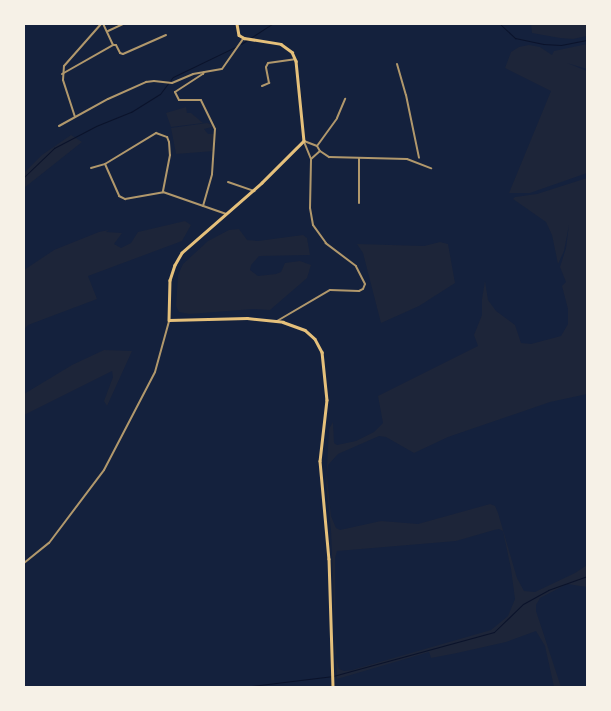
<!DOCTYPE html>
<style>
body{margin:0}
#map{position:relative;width:611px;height:711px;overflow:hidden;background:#14213d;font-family:Inter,sans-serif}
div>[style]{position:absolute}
.green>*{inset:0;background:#1d2539}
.stream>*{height:1px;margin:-0.5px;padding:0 0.5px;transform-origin:0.5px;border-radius:0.5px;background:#0b132b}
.minor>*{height:2px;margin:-1px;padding:0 1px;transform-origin:1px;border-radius:1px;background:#b1986c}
.tertiary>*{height:2px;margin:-1px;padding:0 1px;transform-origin:1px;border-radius:1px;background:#b1986c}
.secondary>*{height:2.5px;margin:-1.25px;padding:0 1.25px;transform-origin:1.25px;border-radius:1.25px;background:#e5c07b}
span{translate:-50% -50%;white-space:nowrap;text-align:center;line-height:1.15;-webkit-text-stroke:4px #f6f1e7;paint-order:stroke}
.frame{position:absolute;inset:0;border:25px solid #f6f1e7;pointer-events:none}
</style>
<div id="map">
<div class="green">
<div style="clip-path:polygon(531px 24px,587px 24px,587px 36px,573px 39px,560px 38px,532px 33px)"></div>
<div style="clip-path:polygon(587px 44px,587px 69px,567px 63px,587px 71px,587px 173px,530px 193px,509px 193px,551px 91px,505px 68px,511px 52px,519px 47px,529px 45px,540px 47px,552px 55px,554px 51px)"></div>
<div style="clip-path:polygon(186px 107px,187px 113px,191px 113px,203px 123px,171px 127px,166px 113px)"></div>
<div style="clip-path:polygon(207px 123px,212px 125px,212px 127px,204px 129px,208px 134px,214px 134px,214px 151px,176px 154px,171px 128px)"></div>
<div style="clip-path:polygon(71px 135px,82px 142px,24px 188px,24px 173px,42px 155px)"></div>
<div style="clip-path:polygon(evenodd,587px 178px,587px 394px,550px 402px,448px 437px,414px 453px,386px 437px,379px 436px,338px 454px,328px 465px,327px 475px,331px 516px,336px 528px,340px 530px,381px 521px,418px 524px,490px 504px,495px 506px,498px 513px,517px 578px,524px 591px,535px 592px,575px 573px,587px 565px,587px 587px,567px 584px,540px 598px,536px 605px,536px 611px,561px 687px,554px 687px,545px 646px,536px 631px,506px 642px,457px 653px,431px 658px,429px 652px,337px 679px,331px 530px,326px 484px,329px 429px,333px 422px,334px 443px,337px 445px,356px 441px,374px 432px,383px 423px,378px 396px,478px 346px,474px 335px,482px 315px,482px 299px,485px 281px,488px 300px,496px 311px,515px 325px,521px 343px,531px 344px,561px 336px,568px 324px,568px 309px,562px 286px,566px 282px,560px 267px,566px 248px,569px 225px,564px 251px,558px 264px,552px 235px,546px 222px,513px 199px,515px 197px,537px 194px,587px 178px,494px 530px,499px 529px,503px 531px,511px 569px,515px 599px,508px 616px,491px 630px,352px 670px,344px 671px,339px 669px,335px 653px,335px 558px,337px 551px,456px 541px,494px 530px)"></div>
<div style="clip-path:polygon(185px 221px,191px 225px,182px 241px,88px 276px,97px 299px,28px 325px,24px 330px,24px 270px,54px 250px,99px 232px,109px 230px,106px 232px,122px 233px,114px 244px,121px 248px,131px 243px,138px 232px)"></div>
<div style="clip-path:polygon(239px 229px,247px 240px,258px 241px,303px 235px,307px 238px,310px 255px,259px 256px,251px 265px,250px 270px,258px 276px,276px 274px,281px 272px,285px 263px,300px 261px,311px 265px,307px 278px,270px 310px,253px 309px,190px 314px,179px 312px,176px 306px,178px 275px,183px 264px,208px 241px,229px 230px)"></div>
<div style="clip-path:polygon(440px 242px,448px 244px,455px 283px,419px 306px,381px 323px,363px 253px,357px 244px,424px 246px)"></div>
<div style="clip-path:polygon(104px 350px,132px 351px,107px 406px,104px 401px,113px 377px,112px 371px,24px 415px,24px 394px,72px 365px)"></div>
</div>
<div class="stream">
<div style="left:500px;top:24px;width:21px;rotate:43deg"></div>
<div style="left:515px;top:38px;width:29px;rotate:12deg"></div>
<div style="left:543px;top:44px;width:18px;rotate:3deg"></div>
<div style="left:561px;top:45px;width:26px;rotate:-11deg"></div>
<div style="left:241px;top:44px;width:37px;rotate:-33deg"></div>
<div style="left:24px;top:177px;width:42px;rotate:-44deg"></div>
<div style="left:54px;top:148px;width:47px;rotate:-27.6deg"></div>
<div style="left:96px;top:126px;width:38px;rotate:-22deg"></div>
<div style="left:131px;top:112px;width:34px;rotate:-32deg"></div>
<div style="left:160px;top:94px;width:21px;rotate:-53deg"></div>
<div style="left:173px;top:77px;width:71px;rotate:-25.8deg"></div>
<div style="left:244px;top:687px;width:90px;rotate:-7deg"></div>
<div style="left:333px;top:676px;width:167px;rotate:-15.3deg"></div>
<div style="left:494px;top:632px;width:40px;rotate:-44deg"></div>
<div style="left:523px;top:604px;width:29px;rotate:-29deg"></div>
<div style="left:548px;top:590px;width:41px;rotate:-19.7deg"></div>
</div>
<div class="minor">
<div style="left:108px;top:31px;width:17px;rotate:-25deg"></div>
<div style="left:113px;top:45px;width:3px"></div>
<div style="left:116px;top:45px;width:9px;rotate:63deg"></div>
<div style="left:120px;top:53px;width:3px;rotate:18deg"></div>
<div style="left:123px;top:54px;width:47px;rotate:-23.8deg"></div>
<div style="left:397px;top:64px;width:32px;rotate:74deg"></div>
<div style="left:406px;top:95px;width:64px;rotate:78.3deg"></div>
<div style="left:62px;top:74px;width:59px;rotate:-29.6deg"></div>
<div style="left:113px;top:45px;width:23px;rotate:-115deg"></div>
<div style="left:262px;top:86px;width:8px;rotate:-23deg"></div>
<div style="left:269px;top:83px;width:16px;rotate:-101deg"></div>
<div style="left:266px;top:67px;width:4px;rotate:-63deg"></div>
<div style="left:268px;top:63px;width:27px;rotate:-8deg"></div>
<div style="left:75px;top:117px;width:39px;rotate:-108deg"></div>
<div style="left:63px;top:80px;width:14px;rotate:-86deg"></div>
<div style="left:64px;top:66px;width:56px;rotate:-48.6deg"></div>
<div style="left:59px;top:126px;width:56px;rotate:-28.9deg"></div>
<div style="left:108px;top:99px;width:42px;rotate:-24.1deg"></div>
<div style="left:146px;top:82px;width:8px;rotate:-7deg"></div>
<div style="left:154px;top:81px;width:18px;rotate:6deg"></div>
<div style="left:172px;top:83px;width:23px;rotate:-23deg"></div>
<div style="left:193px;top:74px;width:29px;rotate:-10deg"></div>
<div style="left:222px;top:69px;width:38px;rotate:-55deg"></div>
<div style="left:304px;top:141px;width:14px;rotate:21deg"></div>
<div style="left:317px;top:146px;width:6px;rotate:59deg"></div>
<div style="left:320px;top:151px;width:11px;rotate:34deg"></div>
<div style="left:329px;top:157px;width:78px;rotate:1.5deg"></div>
<div style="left:407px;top:159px;width:26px;rotate:21deg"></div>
<div style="left:317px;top:146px;width:34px;rotate:-54deg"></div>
<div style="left:337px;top:118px;width:21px;rotate:-67deg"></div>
<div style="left:359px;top:158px;width:45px;rotate:90deg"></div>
<div style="left:311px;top:159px;width:12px;rotate:-42deg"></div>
<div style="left:105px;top:164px;width:35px;rotate:66deg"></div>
<div style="left:119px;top:196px;width:7px;rotate:27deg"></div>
<div style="left:125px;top:199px;width:39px;rotate:-10deg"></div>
<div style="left:163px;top:192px;width:67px;rotate:19.2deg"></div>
<div style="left:91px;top:168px;width:15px;rotate:-16deg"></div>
<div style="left:105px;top:164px;width:60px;rotate:-31.3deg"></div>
<div style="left:156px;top:133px;width:12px;rotate:20deg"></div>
<div style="left:167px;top:137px;width:5px;rotate:68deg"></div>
<div style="left:169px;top:142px;width:13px;rotate:86deg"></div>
<div style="left:170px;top:155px;width:38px;rotate:101deg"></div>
<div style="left:228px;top:182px;width:28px;rotate:19deg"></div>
<div style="left:203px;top:206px;width:33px;rotate:-74deg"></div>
<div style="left:212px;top:174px;width:45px;rotate:-86.2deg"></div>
<div style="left:215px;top:129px;width:32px;rotate:-116deg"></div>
<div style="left:201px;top:100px;width:22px;rotate:180deg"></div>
<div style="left:179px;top:100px;width:9px;rotate:-117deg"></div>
<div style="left:175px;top:92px;width:33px;rotate:-33deg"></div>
<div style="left:203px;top:74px;width:2px;rotate:-63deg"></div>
<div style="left:277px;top:321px;width:61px;rotate:-30.3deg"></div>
<div style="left:330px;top:290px;width:29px;rotate:2deg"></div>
<div style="left:359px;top:291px;width:4px;rotate:-27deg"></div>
<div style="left:363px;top:289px;width:5px;rotate:-68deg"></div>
<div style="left:365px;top:284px;width:20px;rotate:-117deg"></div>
<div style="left:356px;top:266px;width:38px;rotate:-143deg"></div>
<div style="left:326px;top:243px;width:22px;rotate:-126deg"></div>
<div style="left:313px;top:225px;width:17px;rotate:-100deg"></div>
<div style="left:310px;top:208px;width:49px;rotate:-88.8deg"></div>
<div style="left:311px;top:159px;width:18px;rotate:-112deg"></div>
</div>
<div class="tertiary">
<div style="left:24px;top:563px;width:32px;rotate:-39deg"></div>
<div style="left:49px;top:543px;width:91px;rotate:-53deg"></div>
<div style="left:104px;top:470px;width:110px;rotate:-62.5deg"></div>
<div style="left:155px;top:372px;width:53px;rotate:-74.6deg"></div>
</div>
<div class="secondary">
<div style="left:237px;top:24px;width:11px;rotate:80deg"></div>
<div style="left:239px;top:35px;width:6px;rotate:31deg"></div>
<div style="left:244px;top:38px;width:37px;rotate:9deg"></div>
<div style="left:281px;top:44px;width:14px;rotate:36deg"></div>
<div style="left:292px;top:52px;width:10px;rotate:66deg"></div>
<div style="left:296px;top:61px;width:80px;rotate:84.3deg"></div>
<div style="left:304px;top:141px;width:59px;rotate:135deg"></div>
<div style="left:262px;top:183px;width:106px;rotate:138.8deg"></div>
<div style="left:182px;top:253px;width:14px;rotate:120deg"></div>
<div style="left:175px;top:265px;width:16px;rotate:108deg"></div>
<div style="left:170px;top:280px;width:40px;rotate:91.4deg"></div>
<div style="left:169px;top:320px;width:78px;rotate:-1.5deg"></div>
<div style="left:247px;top:318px;width:36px;rotate:6deg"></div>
<div style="left:283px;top:322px;width:23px;rotate:20deg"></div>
<div style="left:305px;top:330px;width:13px;rotate:42deg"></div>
<div style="left:315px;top:339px;width:15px;rotate:62deg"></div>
<div style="left:322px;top:352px;width:48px;rotate:84.1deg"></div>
<div style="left:327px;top:400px;width:61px;rotate:96.5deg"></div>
<div style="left:320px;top:461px;width:98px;rotate:84.8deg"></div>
<div style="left:329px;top:559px;width:128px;rotate:88.2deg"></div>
</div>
<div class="frame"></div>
</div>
